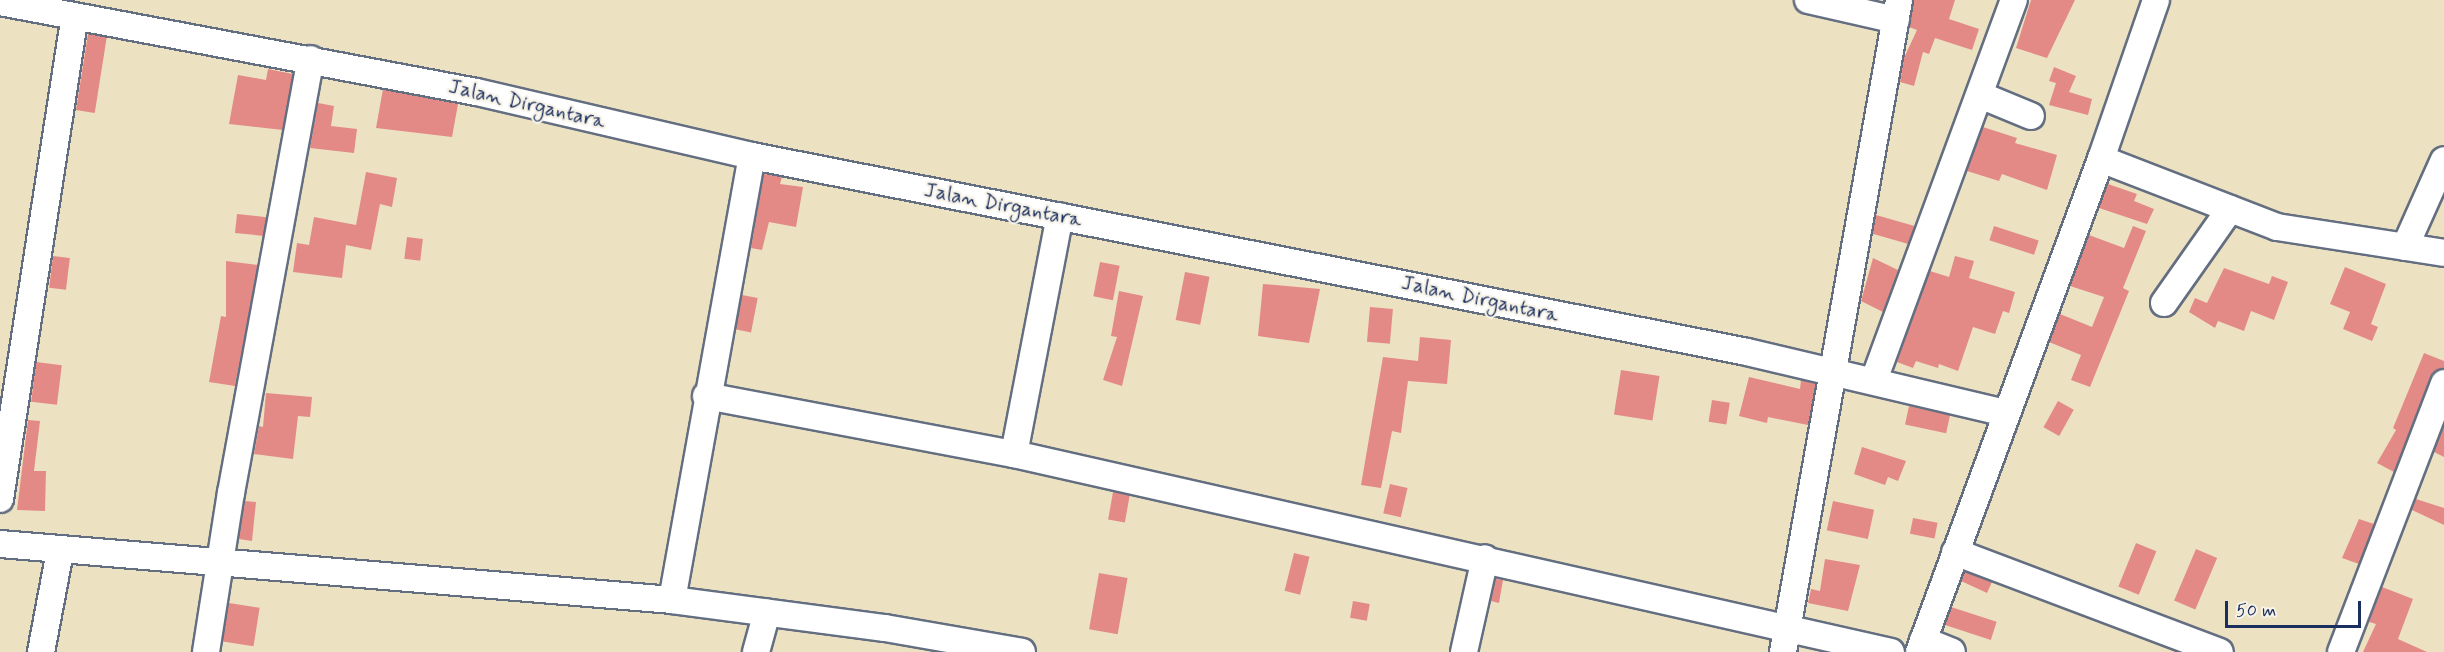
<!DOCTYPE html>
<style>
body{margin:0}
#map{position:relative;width:2444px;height:652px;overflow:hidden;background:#ece2c2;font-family:Mynerve,sans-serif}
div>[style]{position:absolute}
.building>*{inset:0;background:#e38a87;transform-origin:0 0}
.roads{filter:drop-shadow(2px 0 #646e81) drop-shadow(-2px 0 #646e81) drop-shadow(0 2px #646e81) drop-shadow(0 -2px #646e81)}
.minor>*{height:26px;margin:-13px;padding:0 13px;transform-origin:13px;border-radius:13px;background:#fff}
span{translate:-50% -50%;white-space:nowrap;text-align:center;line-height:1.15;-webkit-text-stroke:4.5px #f7f3e8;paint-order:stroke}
.street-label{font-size:21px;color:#1b2f5e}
.scale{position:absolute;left:2225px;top:601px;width:136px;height:27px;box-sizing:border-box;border:3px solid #1b2f5e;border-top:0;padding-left:8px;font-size:18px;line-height:21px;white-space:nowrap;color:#1b2f5e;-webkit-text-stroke:4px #f7f3e8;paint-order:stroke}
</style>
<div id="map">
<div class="building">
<div style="clip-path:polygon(1914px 0,1955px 0,1949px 19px,1979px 29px,1972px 50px,1935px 38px,1929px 54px,1923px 52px,1914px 86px,1900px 82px,1904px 58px,1917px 30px,1909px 27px)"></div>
<div style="clip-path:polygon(2031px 0,2075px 0,2047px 58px,2016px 48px)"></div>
<div style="left:88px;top:34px;width:19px;height:77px;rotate:9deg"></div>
<div style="clip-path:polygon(2054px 67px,2076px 76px,2069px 92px,2092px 99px,2088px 115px,2049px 105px,2056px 83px,2049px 81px)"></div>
<div style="clip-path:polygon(268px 69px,293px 74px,283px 130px,229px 124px,238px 75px,266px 80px)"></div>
<div style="clip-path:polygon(383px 89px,458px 104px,452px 137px,376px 128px)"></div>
<div style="clip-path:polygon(318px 103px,334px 106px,331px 126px,357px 129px,354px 153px,310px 148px)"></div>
<div style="clip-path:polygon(1983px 127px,2017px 138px,2015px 143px,2057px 155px,2047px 190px,2002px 174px,1999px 181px,1967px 171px)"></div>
<div style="clip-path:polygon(366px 172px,397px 178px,392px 207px,380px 204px,371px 250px,346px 245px,342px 278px,293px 272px,297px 243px,309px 245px,314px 217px,356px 225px)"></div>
<div style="clip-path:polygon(764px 174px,782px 177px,780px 184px,803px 187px,796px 227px,769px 222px,762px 250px,751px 248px)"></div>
<div style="clip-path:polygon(2108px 184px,2137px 194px,2134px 201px,2154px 209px,2147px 224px,2099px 208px)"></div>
<div style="left:237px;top:214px;width:30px;height:19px;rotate:6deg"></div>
<div style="left:1876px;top:215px;width:41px;height:19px;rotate:16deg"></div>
<div style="left:1994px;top:226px;width:47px;height:15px;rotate:18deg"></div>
<div style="clip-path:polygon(2133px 226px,2146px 231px,2123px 288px,2129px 291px,2090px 387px,2071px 380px,2081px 355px,2049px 342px,2060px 314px,2092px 327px,2104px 297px,2070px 286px,2089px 235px,2124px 248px)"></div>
<div style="left:407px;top:237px;width:16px;height:22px;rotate:7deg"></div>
<div style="left:53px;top:256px;width:17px;height:32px;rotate:7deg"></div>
<div style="clip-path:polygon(1955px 256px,1974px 261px,1969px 278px,2015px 292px,2009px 313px,2003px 311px,1995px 334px,1973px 327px,1958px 371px,1939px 364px,1938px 368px,1916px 361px,1913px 368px,1897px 362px,1930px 271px,1949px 277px)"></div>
<div style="clip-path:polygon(1873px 258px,1898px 270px,1883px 312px,1861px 301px)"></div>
<div style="clip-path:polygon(226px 261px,258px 265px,235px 386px,209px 382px,221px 316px,226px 317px)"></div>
<div style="left:1100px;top:262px;width:20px;height:35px;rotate:11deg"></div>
<div style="clip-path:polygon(2345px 267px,2386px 284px,2371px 324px,2378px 327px,2372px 341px,2343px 329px,2350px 312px,2330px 304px)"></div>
<div style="clip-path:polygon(2224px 268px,2269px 284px,2272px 276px,2288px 282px,2274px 320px,2251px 311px,2244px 331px,2218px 321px,2215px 328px,2189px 312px,2195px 298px,2207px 303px)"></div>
<div style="left:1185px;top:272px;width:25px;height:49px;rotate:11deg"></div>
<div style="clip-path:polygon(1263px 284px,1320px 289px,1309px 343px,1258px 336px)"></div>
<div style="clip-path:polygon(1119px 291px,1143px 296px,1122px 386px,1103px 380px,1117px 337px,1111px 336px)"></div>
<div style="left:742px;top:295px;width:16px;height:35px;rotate:11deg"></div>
<div style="left:1370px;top:307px;width:23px;height:35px;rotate:5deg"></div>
<div style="clip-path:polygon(1420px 337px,1451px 340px,1447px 384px,1408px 381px,1401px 433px,1392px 431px,1381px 488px,1361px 485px,1383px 357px,1418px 361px)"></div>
<div style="clip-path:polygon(2424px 353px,2444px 361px,2444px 368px,2430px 378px,2394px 472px,2377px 463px,2396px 430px,2393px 428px)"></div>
<div style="left:36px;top:362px;width:26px;height:40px;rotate:7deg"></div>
<div style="left:1621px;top:370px;width:39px;height:45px;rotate:9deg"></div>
<div style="clip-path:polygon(1749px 377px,1800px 389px,1801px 380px,1816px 384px,1808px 425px,1768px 417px,1767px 423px,1739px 416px)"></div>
<div style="clip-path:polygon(266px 393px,312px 397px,310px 417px,298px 416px,293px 459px,254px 454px,259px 426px,263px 427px)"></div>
<div style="left:1712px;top:400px;width:18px;height:22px;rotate:9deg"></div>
<div style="left:2058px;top:401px;width:18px;height:30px;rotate:29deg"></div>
<div style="left:1909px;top:406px;width:42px;height:19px;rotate:12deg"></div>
<div style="clip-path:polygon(28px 420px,40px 421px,34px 471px,46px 471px,45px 511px,17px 510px)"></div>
<div style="clip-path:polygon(2444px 425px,2444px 457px,2434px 452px)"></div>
<div style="clip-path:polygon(1862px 447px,1906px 461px,1898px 481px,1888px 477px,1885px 485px,1854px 474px)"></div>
<div style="left:1390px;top:484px;width:18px;height:30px;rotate:13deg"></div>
<div style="left:1113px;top:492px;width:17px;height:28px;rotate:10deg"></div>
<div style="clip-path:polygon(2416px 499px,2444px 508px,2444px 525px,2412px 510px)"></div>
<div style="clip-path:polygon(245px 501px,256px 502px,252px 541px,239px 539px)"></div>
<div style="left:1833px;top:501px;width:42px;height:30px;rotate:12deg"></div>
<div style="left:1913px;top:518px;width:25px;height:16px;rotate:11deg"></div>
<div style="clip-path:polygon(2359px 519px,2374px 524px,2359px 564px,2342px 558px)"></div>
<div style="left:2136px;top:543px;width:22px;height:47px;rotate:22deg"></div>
<div style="left:2196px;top:549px;width:23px;height:56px;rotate:23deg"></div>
<div style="left:1294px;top:553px;width:16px;height:39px;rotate:14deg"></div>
<div style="clip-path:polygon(1825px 559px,1860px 565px,1848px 611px,1808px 603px,1811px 589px,1820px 591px)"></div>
<div style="clip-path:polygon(1965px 572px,1992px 582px,1987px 593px,1961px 581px)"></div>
<div style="left:1099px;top:573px;width:29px;height:57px;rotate:10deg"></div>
<div style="clip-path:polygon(1496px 579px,1503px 580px,1499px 603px,1491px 601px)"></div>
<div style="clip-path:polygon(2382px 587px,2413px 599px,2398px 639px,2427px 652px,2363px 652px,2376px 624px,2369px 622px)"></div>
<div style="left:1353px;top:601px;width:17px;height:17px;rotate:10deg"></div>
<div style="left:229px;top:603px;width:31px;height:39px;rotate:9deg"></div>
<div style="left:1951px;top:607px;width:48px;height:19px;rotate:18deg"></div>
</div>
<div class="roads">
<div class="minor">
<div style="left:1808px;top:0;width:90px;rotate:12.8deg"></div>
<div style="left:0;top:2px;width:485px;rotate:10.7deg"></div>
<div style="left:477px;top:92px;width:282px;rotate:13.1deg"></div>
<div style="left:752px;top:156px;width:1014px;rotate:11.14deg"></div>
<div style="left:1747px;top:352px;width:265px;rotate:13.3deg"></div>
<div style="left:1980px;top:95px;width:55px;rotate:22.4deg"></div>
<div style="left:2101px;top:159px;width:189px;rotate:21.1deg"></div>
<div style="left:2277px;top:227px;width:169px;rotate:8.8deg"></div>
<div style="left:2405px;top:247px;width:95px;rotate:-65.9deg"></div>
<div style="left:2164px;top:303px;width:115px;rotate:-54.9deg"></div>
<div style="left:1874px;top:380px;width:405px;rotate:-69.8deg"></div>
<div style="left:706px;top:396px;width:313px;rotate:10.7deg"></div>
<div style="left:1014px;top:454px;width:899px;rotate:12.72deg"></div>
<div style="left:1014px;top:454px;width:242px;rotate:-79.1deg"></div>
<div style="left:0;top:499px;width:488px;rotate:-81.2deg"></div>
<div style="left:0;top:544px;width:674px;rotate:4.76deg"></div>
<div style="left:672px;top:600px;width:215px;rotate:7.5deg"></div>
<div style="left:885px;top:628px;width:139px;rotate:9.9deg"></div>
<div style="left:1955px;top:552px;width:283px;rotate:20.7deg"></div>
<div style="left:672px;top:600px;width:451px;rotate:-79.8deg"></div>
<div style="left:1923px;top:640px;width:31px;rotate:22deg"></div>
<div style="left:41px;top:652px;width:103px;rotate:-79.3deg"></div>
<div style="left:206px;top:652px;width:161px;rotate:-81.1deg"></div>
<div style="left:231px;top:493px;width:441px;rotate:-79.6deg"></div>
<div style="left:756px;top:652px;width:41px;rotate:-74.6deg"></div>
<div style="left:1464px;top:652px;width:96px;rotate:-77.4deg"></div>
<div style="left:1783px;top:652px;width:662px;rotate:-79.91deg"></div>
<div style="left:1919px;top:652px;width:526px;rotate:-69.74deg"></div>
<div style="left:2101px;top:159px;width:168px;rotate:-70.9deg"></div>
<div style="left:2341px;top:652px;width:288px;rotate:-69deg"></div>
</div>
</div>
<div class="street-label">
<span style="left:527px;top:104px;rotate:13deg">Jalan Dirgantara</span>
<span style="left:1003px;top:205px;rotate:11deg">Jalan Dirgantara</span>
<span style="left:1480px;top:299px;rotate:12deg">Jalan Dirgantara</span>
</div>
<div class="scale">50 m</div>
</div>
